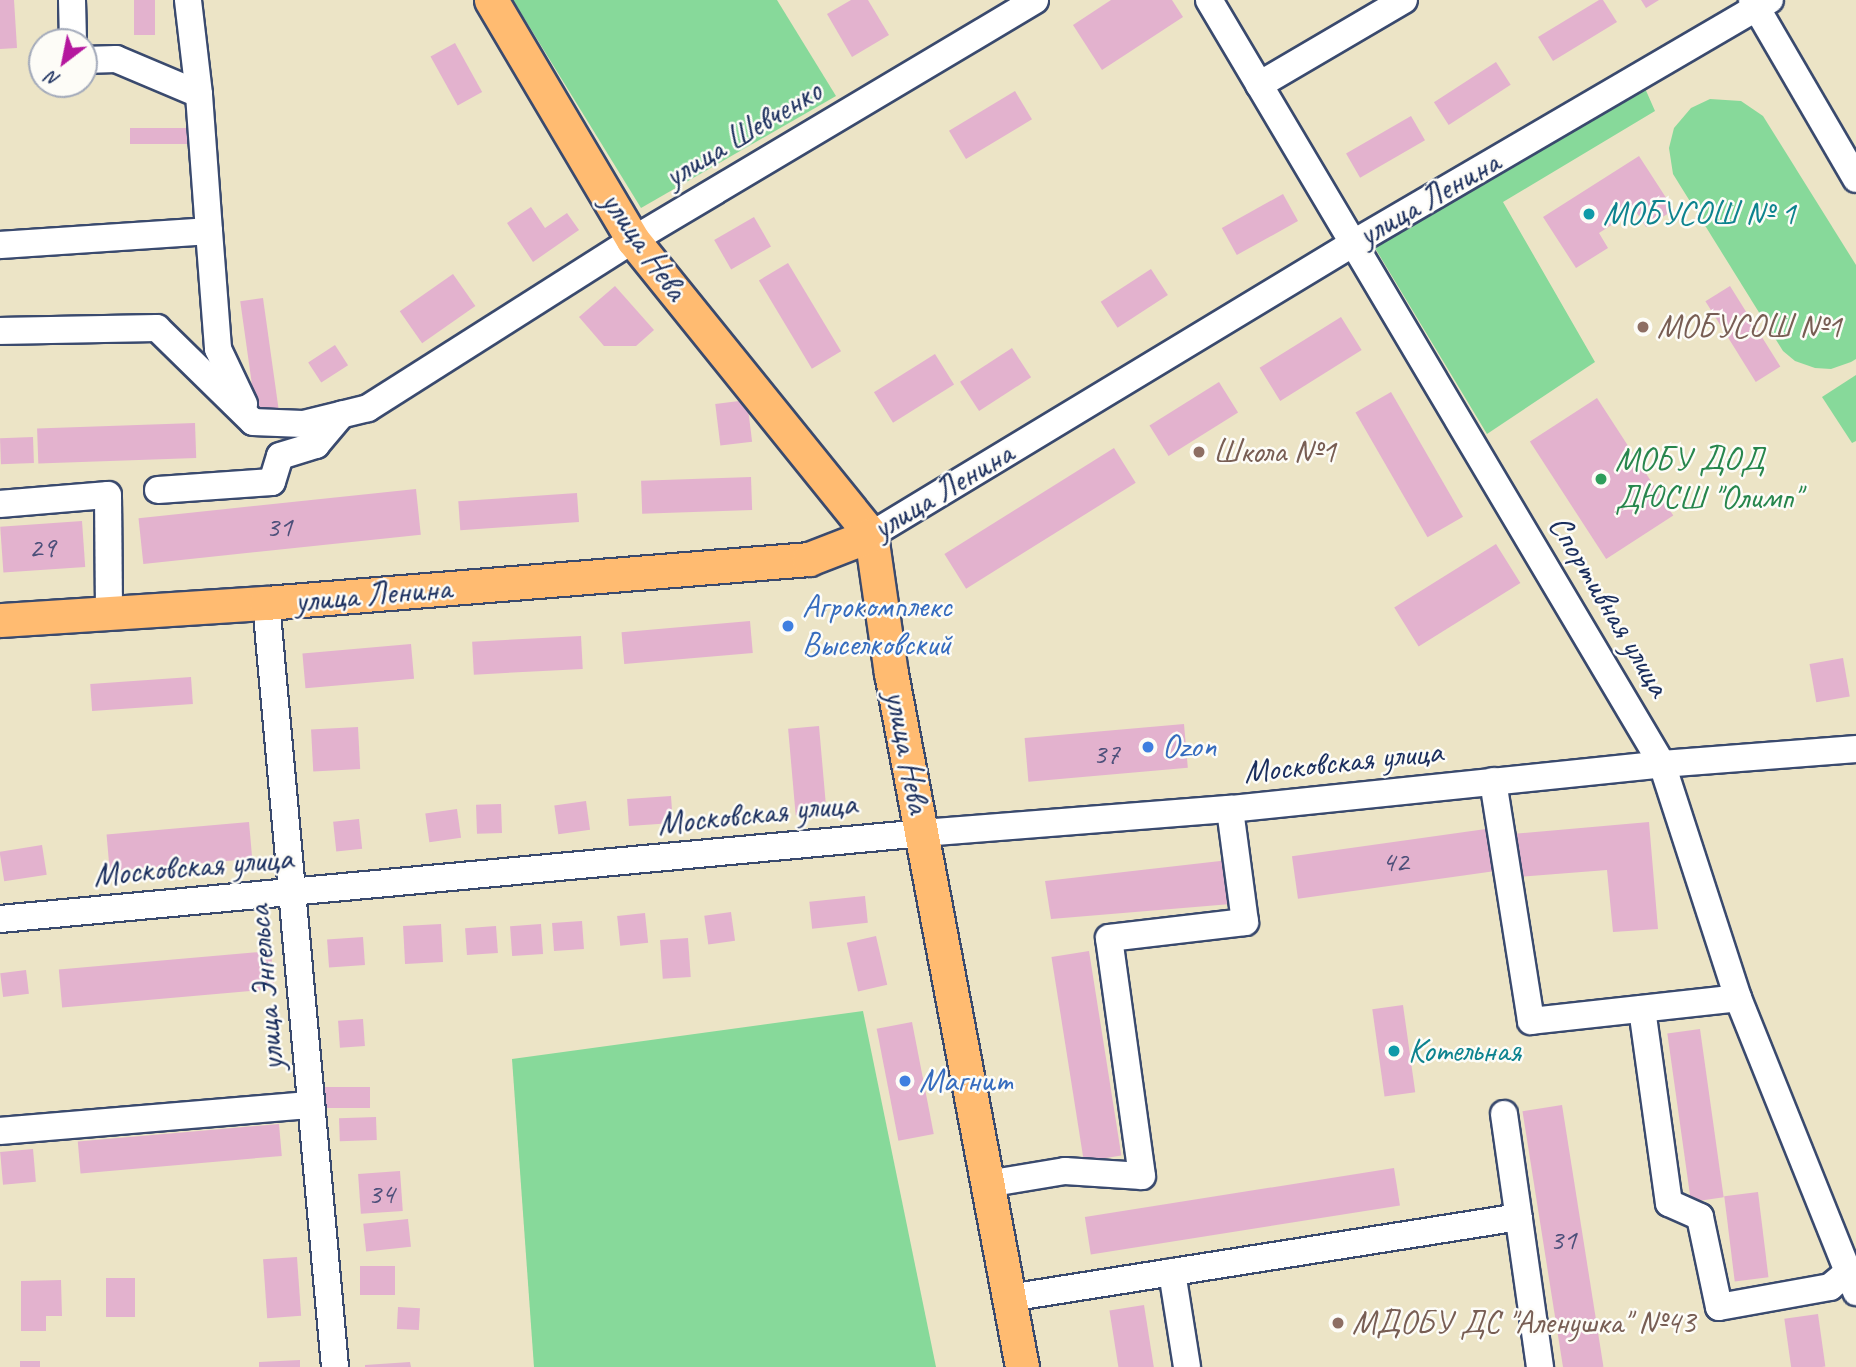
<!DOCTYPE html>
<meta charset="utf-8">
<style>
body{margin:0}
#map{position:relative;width:1856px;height:1367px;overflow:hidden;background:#ece4c6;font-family:Caveat,sans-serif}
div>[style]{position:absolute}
.green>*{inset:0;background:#87d99a}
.building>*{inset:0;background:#e3b2ce;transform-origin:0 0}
.roads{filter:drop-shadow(2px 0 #3a4a6e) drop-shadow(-2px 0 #3a4a6e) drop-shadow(0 2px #3a4a6e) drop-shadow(0 -2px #3a4a6e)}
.minor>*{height:26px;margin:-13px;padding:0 13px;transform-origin:13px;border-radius:13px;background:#fff}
.major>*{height:33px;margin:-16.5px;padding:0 16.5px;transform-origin:16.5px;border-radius:16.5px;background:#ffbb71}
.dots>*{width:19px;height:19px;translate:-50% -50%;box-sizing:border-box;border:4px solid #fdfcf7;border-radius:50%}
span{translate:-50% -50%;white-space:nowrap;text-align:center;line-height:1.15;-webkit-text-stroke:5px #fdfcf7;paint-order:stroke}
.number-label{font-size:30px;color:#4d507a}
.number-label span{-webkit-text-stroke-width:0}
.street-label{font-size:33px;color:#1b2f5e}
.culture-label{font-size:33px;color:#0d838f}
.left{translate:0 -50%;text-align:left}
.education-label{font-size:33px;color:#785e54}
.leisure-label{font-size:33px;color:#27864d}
.shop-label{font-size:33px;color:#366cbe}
.north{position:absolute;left:28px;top:28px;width:70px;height:70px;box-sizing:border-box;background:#fdfcf7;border:2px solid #a3aaba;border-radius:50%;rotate:212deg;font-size:19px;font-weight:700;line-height:28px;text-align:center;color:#1b2f5e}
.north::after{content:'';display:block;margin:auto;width:24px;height:32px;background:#b5179e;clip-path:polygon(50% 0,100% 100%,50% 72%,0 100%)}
</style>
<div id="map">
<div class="green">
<div style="clip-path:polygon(513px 0,777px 0,836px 96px,641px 208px)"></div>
<div style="clip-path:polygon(1644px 86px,1655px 111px,1503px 202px,1595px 362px,1487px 434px,1375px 248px,1488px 176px)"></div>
<div style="clip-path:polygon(1710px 99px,1741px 101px,1763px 116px,1856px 265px,1856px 359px,1851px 362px,1831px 369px,1815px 368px,1795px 361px,1783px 351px,1673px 174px,1669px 148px,1674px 128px,1691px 108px)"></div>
<div style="clip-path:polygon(1856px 375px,1856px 441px,1852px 443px,1822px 397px)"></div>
<div style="clip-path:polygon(863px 1011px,936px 1367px,534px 1367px,512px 1059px)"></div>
</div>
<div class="building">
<div style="clip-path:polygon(0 0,14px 0,17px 48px,0 49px)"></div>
<div style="left:134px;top:0;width:21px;height:35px"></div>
<div style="clip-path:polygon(851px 0,868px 0,889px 35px,852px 57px,827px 14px)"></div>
<div style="clip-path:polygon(1111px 0,1172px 0,1183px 17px,1102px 70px,1073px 25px)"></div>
<div style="clip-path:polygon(1599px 0,1603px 0,1617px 22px,1553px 61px,1538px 37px)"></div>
<div style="clip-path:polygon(1641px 0,1659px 0,1646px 8px)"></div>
<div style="left:455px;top:43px;width:56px;height:28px;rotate:61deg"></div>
<div style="left:1496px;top:62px;width:27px;height:74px;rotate:57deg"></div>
<div style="left:1015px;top:91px;width:33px;height:77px;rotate:59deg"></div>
<div style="left:1411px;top:116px;width:28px;height:75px;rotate:60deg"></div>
<div style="left:188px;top:128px;width:16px;height:58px;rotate:90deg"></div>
<div style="clip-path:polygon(1639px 156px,1674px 210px,1646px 227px,1635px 210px,1599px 233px,1608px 248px,1576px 268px,1543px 217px)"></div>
<div style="left:1283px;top:194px;width:31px;height:70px;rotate:61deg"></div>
<div style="clip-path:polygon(531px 207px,545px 228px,567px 213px,579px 230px,533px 262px,507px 223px)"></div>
<div style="left:754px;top:217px;width:34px;height:46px;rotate:60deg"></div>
<div style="left:788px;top:263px;width:103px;height:34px;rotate:59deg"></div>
<div style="left:1151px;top:269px;width:31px;height:60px;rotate:57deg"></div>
<div style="left:453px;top:274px;width:39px;height:65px;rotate:55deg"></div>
<div style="clip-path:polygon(615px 286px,654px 330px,636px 346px,604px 346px,579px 317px)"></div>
<div style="left:1730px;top:286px;width:95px;height:29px;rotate:58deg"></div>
<div style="left:263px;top:298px;width:113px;height:23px;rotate:82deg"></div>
<div style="left:1341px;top:317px;width:39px;height:96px;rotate:58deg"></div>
<div style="left:335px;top:345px;width:24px;height:32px;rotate:57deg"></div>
<div style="left:1012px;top:348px;width:35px;height:62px;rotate:57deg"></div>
<div style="left:935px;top:354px;width:36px;height:72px;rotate:58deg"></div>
<div style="left:1219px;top:382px;width:36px;height:82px;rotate:58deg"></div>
<div style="left:1391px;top:392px;width:144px;height:41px;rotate:60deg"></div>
<div style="left:1597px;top:398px;width:140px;height:80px;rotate:57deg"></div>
<div style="left:747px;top:400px;width:42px;height:32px;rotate:83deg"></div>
<div style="left:195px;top:423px;width:35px;height:158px;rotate:88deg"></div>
<div style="left:33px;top:437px;width:26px;height:33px;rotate:88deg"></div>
<div style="left:1114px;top:448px;width:41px;height:200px;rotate:58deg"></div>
<div style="left:751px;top:477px;width:33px;height:110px;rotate:88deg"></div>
<div style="left:416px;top:489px;width:46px;height:279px;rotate:84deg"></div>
<div style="left:577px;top:493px;width:29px;height:119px;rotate:86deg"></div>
<div style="left:82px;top:521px;width:46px;height:82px;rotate:86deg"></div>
<div style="left:1496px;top:544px;width:46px;height:120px;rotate:58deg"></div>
<div style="left:750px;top:621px;width:32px;height:129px;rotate:85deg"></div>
<div style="left:581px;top:636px;width:33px;height:109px;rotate:87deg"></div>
<div style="left:411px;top:644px;width:35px;height:109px;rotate:85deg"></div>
<div style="left:1843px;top:658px;width:39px;height:34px;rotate:80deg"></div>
<div style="left:191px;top:677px;width:27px;height:101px;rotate:86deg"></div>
<div style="left:1184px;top:724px;width:44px;height:160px;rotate:85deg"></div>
<div style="left:819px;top:726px;width:87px;height:31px;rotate:85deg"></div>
<div style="left:358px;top:727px;width:42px;height:47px;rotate:87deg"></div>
<div style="left:671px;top:796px;width:27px;height:44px;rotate:86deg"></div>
<div style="left:586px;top:801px;width:29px;height:32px;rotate:82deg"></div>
<div style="left:501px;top:804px;width:29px;height:25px;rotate:88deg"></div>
<div style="left:457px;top:809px;width:29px;height:32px;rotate:82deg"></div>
<div style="left:359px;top:819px;width:30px;height:26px;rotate:84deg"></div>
<div style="left:249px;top:822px;width:37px;height:143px;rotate:85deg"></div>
<div style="clip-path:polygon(1649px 822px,1658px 929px,1613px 932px,1607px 870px,1516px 877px,1512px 834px)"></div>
<div style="left:1493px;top:828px;width:43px;height:203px;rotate:82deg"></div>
<div style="left:42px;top:845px;width:30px;height:43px;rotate:81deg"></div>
<div style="clip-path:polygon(1229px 860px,1231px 904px,1051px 919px,1045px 881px)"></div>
<div style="left:865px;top:896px;width:27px;height:56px;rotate:84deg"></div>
<div style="left:731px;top:912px;width:29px;height:27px;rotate:82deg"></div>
<div style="left:645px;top:913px;width:30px;height:28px;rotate:84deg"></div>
<div style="left:582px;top:921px;width:28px;height:30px;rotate:86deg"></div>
<div style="left:441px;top:924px;width:38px;height:38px;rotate:87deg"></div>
<div style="left:541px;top:924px;width:30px;height:31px;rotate:86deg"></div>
<div style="left:496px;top:926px;width:27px;height:31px;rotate:86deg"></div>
<div style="left:876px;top:936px;width:50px;height:30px;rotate:77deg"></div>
<div style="left:363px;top:937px;width:28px;height:36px;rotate:86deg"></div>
<div style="left:688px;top:938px;width:39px;height:28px;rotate:86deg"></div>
<div style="left:271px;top:951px;width:38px;height:213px;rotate:85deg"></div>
<div style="left:1089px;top:951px;width:207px;height:38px;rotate:81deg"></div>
<div style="left:26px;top:970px;width:24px;height:26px;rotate:83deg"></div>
<div style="left:1403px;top:1005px;width:88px;height:31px;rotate:82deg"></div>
<div style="left:363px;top:1019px;width:27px;height:25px;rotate:86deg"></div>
<div style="left:912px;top:1022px;width:114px;height:36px;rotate:79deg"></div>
<div style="left:1700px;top:1029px;width:170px;height:33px;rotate:82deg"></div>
<div style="left:323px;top:1087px;width:47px;height:21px"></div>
<div style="left:1562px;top:1105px;width:265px;height:40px;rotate:81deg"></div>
<div style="left:376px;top:1117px;width:23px;height:37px;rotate:88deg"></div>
<div style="left:279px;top:1124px;width:32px;height:202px;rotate:85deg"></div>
<div style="left:33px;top:1149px;width:33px;height:33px;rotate:85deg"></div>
<div style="left:1394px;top:1168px;width:38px;height:313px;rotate:81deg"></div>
<div style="left:400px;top:1171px;width:40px;height:42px;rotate:86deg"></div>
<div style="left:1758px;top:1192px;width:86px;height:34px;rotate:83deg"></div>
<div style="left:408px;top:1219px;width:28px;height:45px;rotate:84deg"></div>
<div style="left:297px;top:1257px;width:59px;height:34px;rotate:86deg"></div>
<div style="left:360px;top:1266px;width:35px;height:29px"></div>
<div style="left:106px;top:1278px;width:29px;height:39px"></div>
<div style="clip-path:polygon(61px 1280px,62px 1316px,46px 1316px,46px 1331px,21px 1331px,21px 1281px)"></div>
<div style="left:1144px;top:1305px;width:63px;height:35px;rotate:81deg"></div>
<div style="left:398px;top:1307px;width:22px;height:22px;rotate:3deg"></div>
<div style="left:1818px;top:1314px;width:53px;height:34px;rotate:82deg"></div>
<div style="clip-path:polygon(300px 1360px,300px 1367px,259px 1367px,259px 1362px)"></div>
<div style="left:20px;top:1361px;width:20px;height:6px"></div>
<div style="clip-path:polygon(410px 1362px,411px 1367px,365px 1367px,365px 1365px)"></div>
</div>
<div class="roads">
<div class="minor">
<div style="left:72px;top:0;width:42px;rotate:88.6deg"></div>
<div style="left:1209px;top:0;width:888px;rotate:59.33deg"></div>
<div style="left:1662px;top:764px;width:246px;rotate:72deg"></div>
<div style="left:1738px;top:998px;width:317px;rotate:68.1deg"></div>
<div style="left:1752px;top:0;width:207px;rotate:59.8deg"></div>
<div style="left:84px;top:60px;width:32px;rotate:-2deg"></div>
<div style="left:116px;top:59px;width:90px;rotate:22.9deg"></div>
<div style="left:1259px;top:85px;width:168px;rotate:-30.4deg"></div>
<div style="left:209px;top:231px;width:118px;rotate:85.6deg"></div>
<div style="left:218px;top:349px;width:61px;rotate:64.7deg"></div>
<div style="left:0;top:245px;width:209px;rotate:-3.8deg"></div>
<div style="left:209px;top:231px;width:137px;rotate:-94.2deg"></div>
<div style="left:199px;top:94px;width:95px;rotate:-96.7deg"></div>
<div style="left:0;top:331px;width:157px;rotate:-1.1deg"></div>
<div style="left:157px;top:328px;width:134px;rotate:44.4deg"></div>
<div style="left:253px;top:422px;width:50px;rotate:2.3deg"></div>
<div style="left:303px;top:424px;width:67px;rotate:-13.8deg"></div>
<div style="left:368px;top:408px;width:314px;rotate:-32.4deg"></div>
<div style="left:633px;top:240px;width:468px;rotate:-30.8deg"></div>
<div style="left:158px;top:490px;width:114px;rotate:-4deg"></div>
<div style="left:272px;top:482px;width:27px;rotate:-73deg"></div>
<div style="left:280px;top:456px;width:38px;rotate:-17deg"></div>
<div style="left:316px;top:445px;width:40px;rotate:-50deg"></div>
<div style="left:0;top:504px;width:108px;rotate:-4.8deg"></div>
<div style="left:108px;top:495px;width:118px;rotate:89.5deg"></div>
<div style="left:871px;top:535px;width:562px;rotate:-31.17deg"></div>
<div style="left:1352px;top:244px;width:484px;rotate:-30.3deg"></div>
<div style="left:266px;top:603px;width:767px;rotate:84.84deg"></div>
<div style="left:1493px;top:781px;width:243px;rotate:81deg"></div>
<div style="left:1531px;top:1021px;width:208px;rotate:-6.3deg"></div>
<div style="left:0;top:919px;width:927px;rotate:-5.32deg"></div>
<div style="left:923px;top:833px;width:308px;rotate:-4.5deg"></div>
<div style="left:1230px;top:809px;width:434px;rotate:-5.9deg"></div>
<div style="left:1662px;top:764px;width:195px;rotate:-4.4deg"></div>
<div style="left:1642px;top:1009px;width:196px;rotate:82.1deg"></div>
<div style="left:1669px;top:1203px;width:34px;rotate:24deg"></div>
<div style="left:1700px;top:1217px;width:92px;rotate:78.1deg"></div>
<div style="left:1719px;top:1307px;width:113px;rotate:-10.2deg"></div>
<div style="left:1830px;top:1287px;width:23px;rotate:-40deg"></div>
<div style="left:1504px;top:1114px;width:256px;rotate:81.9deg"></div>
<div style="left:0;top:1131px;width:312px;rotate:-4.8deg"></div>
<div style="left:987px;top:1184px;width:79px;rotate:-9.5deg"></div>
<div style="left:1065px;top:1171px;width:77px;rotate:3.7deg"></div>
<div style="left:1142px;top:1176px;width:240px;rotate:-97.9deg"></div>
<div style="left:1109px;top:938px;width:137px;rotate:-6.7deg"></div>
<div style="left:1245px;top:922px;width:114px;rotate:-97.6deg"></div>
<div style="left:1172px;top:1272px;width:96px;rotate:81deg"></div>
<div style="left:1009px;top:1298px;width:516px;rotate:-9.02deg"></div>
</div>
<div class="major">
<div style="left:491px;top:0;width:279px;rotate:59.4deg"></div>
<div style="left:633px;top:240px;width:379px;rotate:51.1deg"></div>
<div style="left:871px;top:535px;width:139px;rotate:81.8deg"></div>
<div style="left:891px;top:673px;width:706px;rotate:79.31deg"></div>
<div style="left:0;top:620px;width:267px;rotate:-3.7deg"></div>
<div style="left:266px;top:603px;width:545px;rotate:-4.63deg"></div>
<div style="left:809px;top:559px;width:66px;rotate:-21.2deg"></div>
</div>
</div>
<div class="dots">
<div style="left:1589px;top:214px;background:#0f9aa8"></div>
<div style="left:1643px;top:327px;background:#8d6e63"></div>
<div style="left:1199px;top:452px;background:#8d6e63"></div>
<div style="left:1601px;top:479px;background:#2e9e5b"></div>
<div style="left:788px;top:626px;background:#3f7fe0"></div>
<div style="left:1148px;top:747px;background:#3f7fe0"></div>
<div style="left:1394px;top:1051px;background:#0f9aa8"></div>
<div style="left:905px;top:1081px;background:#3f7fe0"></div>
<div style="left:1338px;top:1323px;background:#8d6e63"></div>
</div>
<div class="number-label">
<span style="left:279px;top:526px">31</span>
<span style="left:42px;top:547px">29</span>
<span style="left:1106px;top:753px">37</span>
<span style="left:1395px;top:861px">42</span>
<span style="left:381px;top:1193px">34</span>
<span style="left:1563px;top:1239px">31</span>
</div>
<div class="street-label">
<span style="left:743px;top:134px;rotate:-31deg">улица Шевченко</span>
<span style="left:1429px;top:199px;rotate:-30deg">улица Ленина</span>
<span style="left:644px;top:246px;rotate:55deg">улица Нева</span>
<span style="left:943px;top:491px;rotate:-31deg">улица Ленина</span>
<span style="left:373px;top:595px;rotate:-5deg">улица Ленина</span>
<span style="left:1609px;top:606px;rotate:59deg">Спортивная улица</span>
<span style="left:907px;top:752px;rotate:79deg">улица Нева</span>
<span style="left:1343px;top:762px;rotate:-6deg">Московская улица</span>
<span style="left:757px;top:814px;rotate:-6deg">Московская улица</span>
<span style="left:193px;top:867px;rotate:-5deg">Московская улица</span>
<span style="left:266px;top:988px;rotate:-95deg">улица Энгельса</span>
</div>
<div class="culture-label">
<span class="left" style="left:1603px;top:214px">МОБУСОШ № 1</span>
<span class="left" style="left:1408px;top:1051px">Котельная</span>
</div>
<div class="education-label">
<span class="left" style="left:1657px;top:327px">МОБУСОШ №1</span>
<span class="left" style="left:1213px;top:452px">Школа №1</span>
<span class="left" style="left:1352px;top:1323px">МДОБУ ДС "Аленушка" №43</span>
</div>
<div class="leisure-label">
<span class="left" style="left:1615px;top:479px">МОБУ ДОД<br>ДЮСШ "Олимп"</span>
</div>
<div class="shop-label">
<span class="left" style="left:802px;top:626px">Агрокомплекс<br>Выселковский</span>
<span class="left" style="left:1162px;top:747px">Ozon</span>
<span class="left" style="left:919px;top:1081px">Магнит</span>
</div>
<div class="north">N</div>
</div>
